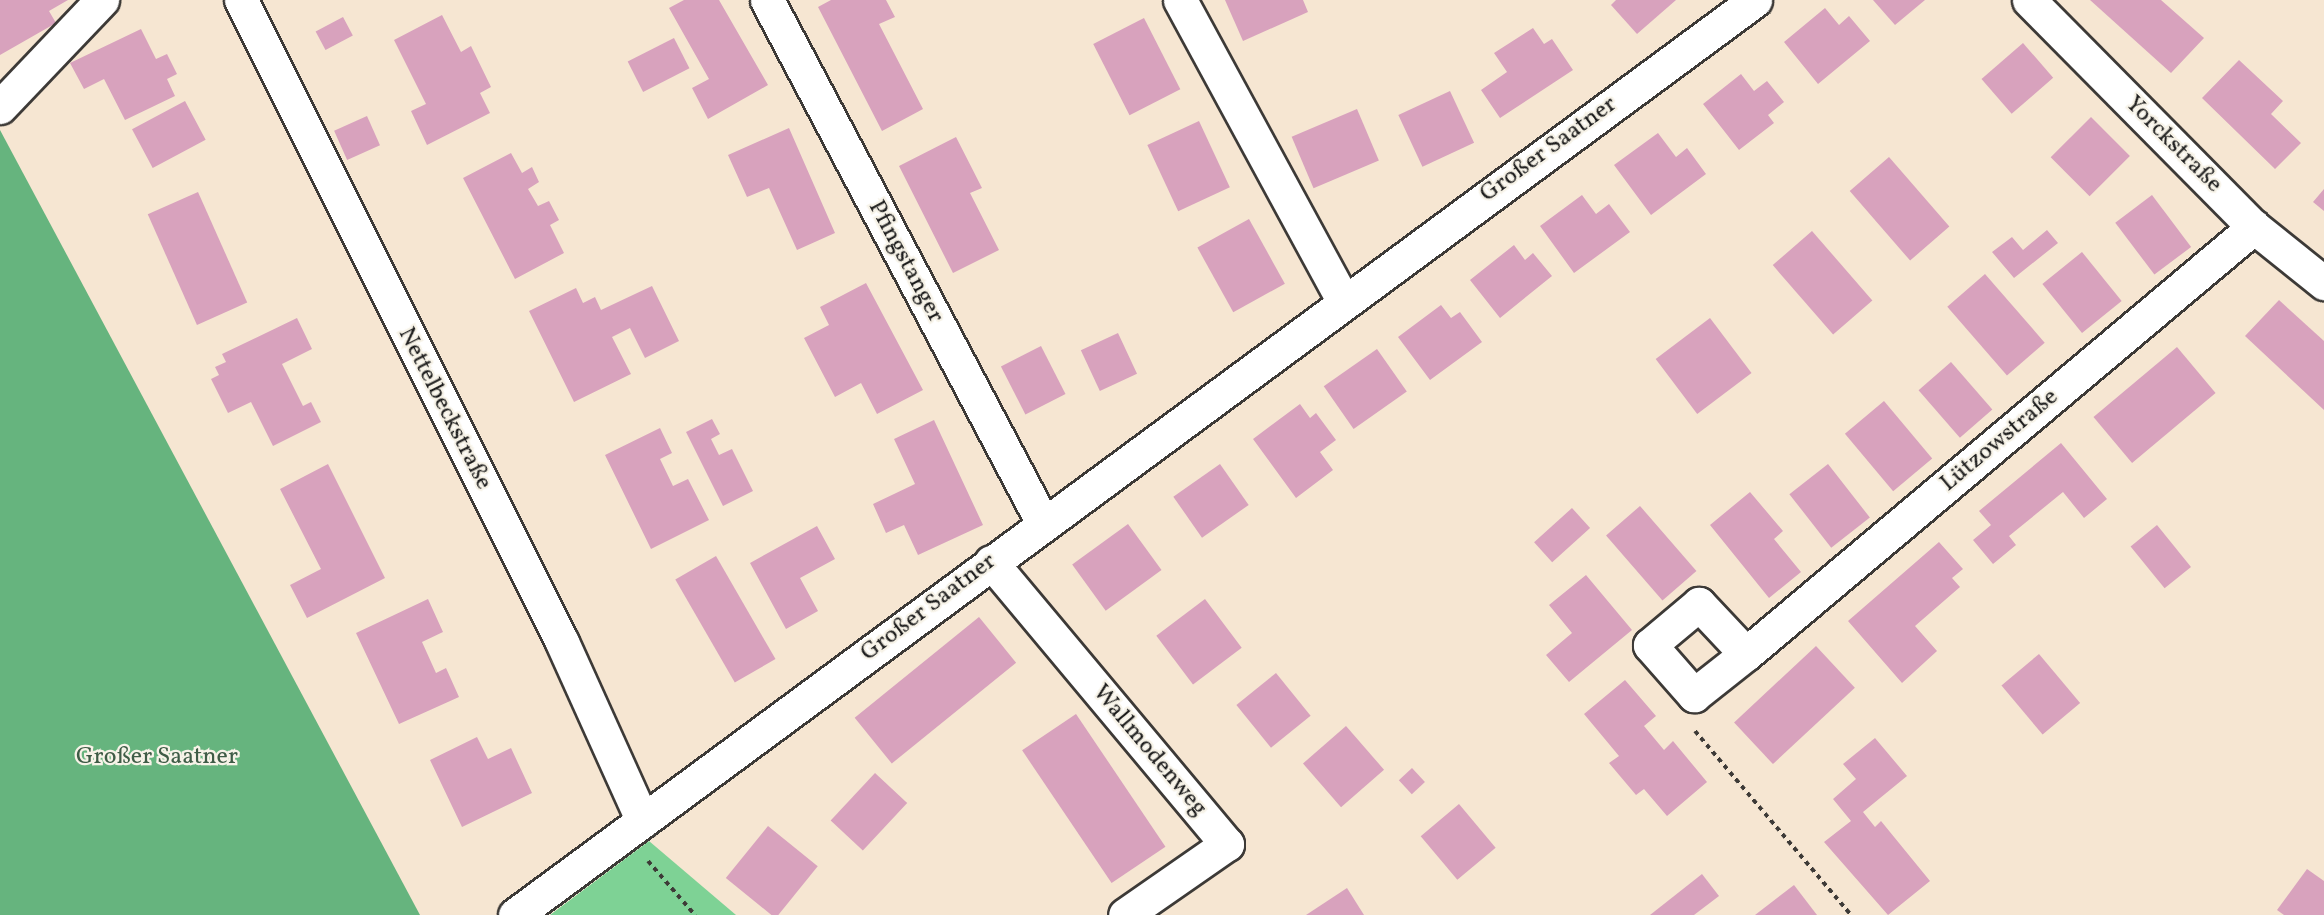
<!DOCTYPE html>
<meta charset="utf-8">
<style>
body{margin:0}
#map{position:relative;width:2324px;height:915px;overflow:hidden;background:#f6e6d2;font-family:Vollkorn,serif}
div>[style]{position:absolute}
.green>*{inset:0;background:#7ed295}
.forest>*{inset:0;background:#66b47e}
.building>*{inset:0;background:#d8a2bd;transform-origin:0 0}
.path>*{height:4px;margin-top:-2px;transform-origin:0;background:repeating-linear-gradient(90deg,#3d3a37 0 4.5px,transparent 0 9px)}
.roads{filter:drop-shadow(2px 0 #3d3a37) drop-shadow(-2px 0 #3d3a37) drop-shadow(0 2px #3d3a37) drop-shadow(0 -2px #3d3a37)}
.minor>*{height:33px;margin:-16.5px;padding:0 16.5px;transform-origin:16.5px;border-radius:16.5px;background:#fff}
span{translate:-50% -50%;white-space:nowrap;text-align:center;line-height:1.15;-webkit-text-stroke:4.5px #f7f3e8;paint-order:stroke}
.street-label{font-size:24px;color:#1c1c1c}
.park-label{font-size:24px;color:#3e5c46}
</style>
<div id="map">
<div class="green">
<div style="clip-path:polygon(649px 841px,736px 915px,550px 915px)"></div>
</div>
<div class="forest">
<div style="clip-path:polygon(0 130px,420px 915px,0 915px)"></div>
</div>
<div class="building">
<div style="clip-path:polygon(0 0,68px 0,49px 11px,56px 23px,0 55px)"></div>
<div style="clip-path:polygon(684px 0,719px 0,768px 85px,708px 119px,692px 88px,709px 79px,669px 8px)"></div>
<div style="clip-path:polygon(831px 0,886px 0,895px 17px,879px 24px,923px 109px,882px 131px,818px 7px)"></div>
<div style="clip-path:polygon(1225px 0,1303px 0,1308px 12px,1243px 41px)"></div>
<div style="clip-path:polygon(1616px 0,1676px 0,1637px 34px,1611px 5px)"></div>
<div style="clip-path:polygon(1873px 0,1925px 0,1895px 25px)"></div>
<div style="clip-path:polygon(2090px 0,2161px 0,2204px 38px,2171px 73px)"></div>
<div style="clip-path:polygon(1825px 8px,1839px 25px,1849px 16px,1870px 41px,1818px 84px,1784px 42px)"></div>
<div style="clip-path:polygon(442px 15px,461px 52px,471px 46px,491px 87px,480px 93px,490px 113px,427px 145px,411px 111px,426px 104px,394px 40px)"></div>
<div style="left:343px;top:17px;width:21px;height:31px;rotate:62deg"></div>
<div style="left:1144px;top:18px;width:80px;height:57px;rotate:63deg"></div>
<div style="clip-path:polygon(1533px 28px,1544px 44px,1552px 39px,1573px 70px,1500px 118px,1481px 90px,1507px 72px,1494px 53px)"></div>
<div style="clip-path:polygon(141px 29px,156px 59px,167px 54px,177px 74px,167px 79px,175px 96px,125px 120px,104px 79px,84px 89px,70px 63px)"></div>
<div style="left:674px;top:38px;width:34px;height:52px;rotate:63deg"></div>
<div style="left:2023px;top:43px;width:46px;height:55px;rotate:49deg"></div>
<div style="clip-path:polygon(2239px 60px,2283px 101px,2271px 114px,2301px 143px,2275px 169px,2202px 98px)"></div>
<div style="clip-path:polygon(1741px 74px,1754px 91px,1767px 81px,1784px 102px,1768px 115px,1774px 123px,1739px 150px,1703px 104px)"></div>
<div style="left:1450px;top:91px;width:57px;height:57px;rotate:65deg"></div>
<div style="left:185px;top:101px;width:44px;height:60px;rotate:62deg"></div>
<div style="left:1357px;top:109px;width:56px;height:71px;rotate:67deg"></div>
<div style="left:367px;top:116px;width:32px;height:36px;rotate:66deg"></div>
<div style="left:2091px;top:117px;width:55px;height:57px;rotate:45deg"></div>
<div style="left:1199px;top:121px;width:73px;height:57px;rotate:65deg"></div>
<div style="clip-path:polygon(789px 128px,835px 233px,797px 250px,769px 188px,747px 197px,728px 155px)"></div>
<div style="clip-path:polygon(1658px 133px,1676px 157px,1687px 148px,1706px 174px,1651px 215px,1614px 165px)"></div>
<div style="clip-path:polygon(956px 137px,982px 188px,970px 193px,999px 250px,953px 273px,899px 166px)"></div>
<div style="clip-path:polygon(511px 153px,522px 173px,532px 167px,539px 182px,528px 189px,538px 206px,549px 201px,559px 220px,550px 225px,564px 253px,515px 279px,463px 178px)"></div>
<div style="left:1889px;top:157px;width:92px;height:52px;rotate:49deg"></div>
<div style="clip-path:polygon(2324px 189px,2324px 211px,2313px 202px)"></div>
<div style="left:198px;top:192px;width:121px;height:55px;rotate:66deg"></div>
<div style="clip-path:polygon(1582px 195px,1596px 214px,1609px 204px,1630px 232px,1574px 273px,1540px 226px)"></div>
<div style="left:2152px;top:195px;width:65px;height:46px;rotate:53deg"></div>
<div style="left:1249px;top:219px;width:74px;height:59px;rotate:61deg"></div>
<div style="clip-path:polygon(2047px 230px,2058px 243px,2014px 278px,1992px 252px,2012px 237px,2023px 250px)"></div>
<div style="left:1812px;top:231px;width:92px;height:52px;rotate:49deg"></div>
<div style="clip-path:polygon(1514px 245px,1525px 260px,1533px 253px,1552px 276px,1500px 318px,1470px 280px)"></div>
<div style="left:2082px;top:252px;width:63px;height:51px;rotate:51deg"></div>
<div style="left:1985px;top:274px;width:91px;height:50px;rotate:49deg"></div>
<div style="clip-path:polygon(866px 283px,923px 390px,877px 414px,861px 383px,835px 397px,804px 338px,829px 325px,820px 307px)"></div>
<div style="clip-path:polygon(652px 286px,679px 341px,645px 358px,630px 328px,612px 337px,631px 374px,574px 402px,529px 311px,576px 288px,583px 303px,595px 297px,601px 310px)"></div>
<div style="clip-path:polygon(2279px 300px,2324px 341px,2324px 410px,2245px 336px)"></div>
<div style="clip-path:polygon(1441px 305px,1451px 318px,1460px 312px,1482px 342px,1430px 380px,1398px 337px)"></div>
<div style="clip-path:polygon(297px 318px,312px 349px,282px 364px,303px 406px,311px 402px,321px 422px,273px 446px,251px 402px,228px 413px,211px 379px,219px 375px,215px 367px,226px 362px,222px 354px)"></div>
<div style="left:1710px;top:318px;width:69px;height:68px;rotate:53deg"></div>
<div style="left:1118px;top:333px;width:45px;height:41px;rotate:65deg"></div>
<div style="left:1041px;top:346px;width:54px;height:45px;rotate:63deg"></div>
<div style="left:2177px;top:347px;width:60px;height:109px;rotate:50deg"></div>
<div style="left:1377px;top:349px;width:52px;height:65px;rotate:55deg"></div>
<div style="left:1951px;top:362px;width:63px;height:43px;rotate:49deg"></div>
<div style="left:1884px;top:401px;width:75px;height:51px;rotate:50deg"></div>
<div style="clip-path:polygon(1300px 404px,1310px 418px,1316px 413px,1336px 440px,1320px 452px,1333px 470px,1296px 498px,1253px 439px)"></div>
<div style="clip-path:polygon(712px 419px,720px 434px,711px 439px,719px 455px,732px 449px,753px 491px,723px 506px,686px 432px)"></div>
<div style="clip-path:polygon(934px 420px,983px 525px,918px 555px,904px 525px,886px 533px,873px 504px,915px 484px,894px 439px)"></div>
<div style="clip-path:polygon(660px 428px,672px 453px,660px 459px,673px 486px,688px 479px,709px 520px,651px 549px,605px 455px)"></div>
<div style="clip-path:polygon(2061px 443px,2107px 499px,2084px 518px,2063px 492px,2009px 536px,2016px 545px,1993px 564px,1973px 540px,1991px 525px,1979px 511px)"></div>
<div style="clip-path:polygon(328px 464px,385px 578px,307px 618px,290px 585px,321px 569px,280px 489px)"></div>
<div style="left:1220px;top:464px;width:50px;height:57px;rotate:55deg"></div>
<div style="left:1828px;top:464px;width:68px;height:49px;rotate:52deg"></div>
<div style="clip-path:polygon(1750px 492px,1783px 531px,1774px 539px,1801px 572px,1769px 598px,1710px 525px)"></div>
<div style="left:1640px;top:506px;width:86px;height:45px;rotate:49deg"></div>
<div style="left:1572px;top:508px;width:27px;height:51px;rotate:48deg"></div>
<div style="left:1128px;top:524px;width:57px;height:69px;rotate:54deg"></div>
<div style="left:2157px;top:525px;width:54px;height:34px;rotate:51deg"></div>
<div style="clip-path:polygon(817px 526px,835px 559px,800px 578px,818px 611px,786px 629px,750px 563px)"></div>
<div style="clip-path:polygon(1939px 542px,1963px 569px,1952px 578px,1960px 587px,1915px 626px,1937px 651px,1902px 683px,1848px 621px)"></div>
<div style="left:716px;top:556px;width:119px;height:47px;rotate:60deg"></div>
<div style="clip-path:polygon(1586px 575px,1632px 630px,1569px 682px,1546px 655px,1572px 633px,1549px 605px)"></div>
<div style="clip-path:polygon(428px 599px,443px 632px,422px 642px,436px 673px,446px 668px,459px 697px,399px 724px,356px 633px)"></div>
<div style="left:1205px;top:599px;width:61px;height:61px;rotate:53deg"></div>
<div style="left:979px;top:617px;width:59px;height:160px;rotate:51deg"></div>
<div style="left:1816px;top:646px;width:57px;height:112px;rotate:47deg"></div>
<div style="left:2039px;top:654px;width:64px;height:49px;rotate:50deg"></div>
<div style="left:1276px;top:673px;width:55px;height:51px;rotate:51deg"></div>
<div style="clip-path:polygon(1625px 680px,1656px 716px,1644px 726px,1664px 750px,1673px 741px,1707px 782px,1667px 816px,1644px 789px,1636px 795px,1609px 763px,1619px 756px,1584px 714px)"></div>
<div style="left:1076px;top:714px;width:160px;height:65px;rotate:56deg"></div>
<div style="left:1346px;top:726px;width:58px;height:57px;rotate:49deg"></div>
<div style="clip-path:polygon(477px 737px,488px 759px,511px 748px,532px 793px,462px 827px,430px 760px)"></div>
<div style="clip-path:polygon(1875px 738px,1907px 776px,1863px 812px,1875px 827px,1881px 821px,1930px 881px,1888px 915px,1824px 842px,1851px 821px,1833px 799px,1856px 779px,1843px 764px)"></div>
<div style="left:1412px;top:768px;width:19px;height:18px;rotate:47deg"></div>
<div style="left:875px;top:773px;width:44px;height:65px;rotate:43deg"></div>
<div style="left:1459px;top:804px;width:57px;height:50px;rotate:50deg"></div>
<div style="left:768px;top:826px;width:64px;height:67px;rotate:39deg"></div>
<div style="clip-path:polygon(2307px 869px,2324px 881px,2324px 915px,2284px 915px,2277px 910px)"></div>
<div style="clip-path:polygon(1702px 874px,1719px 896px,1694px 915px,1650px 915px)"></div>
<div style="clip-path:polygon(1794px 885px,1817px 915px,1755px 915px)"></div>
<div style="clip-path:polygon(1347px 888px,1364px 915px,1306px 915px)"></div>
</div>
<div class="path">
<div style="left:1695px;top:731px;width:241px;rotate:49.7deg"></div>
<div style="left:648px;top:861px;width:72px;rotate:49deg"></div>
</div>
<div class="roads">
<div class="minor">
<div style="left:241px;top:0;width:718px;rotate:63.43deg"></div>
<div style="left:562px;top:642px;width:196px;rotate:65.7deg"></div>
<div style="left:767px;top:0;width:591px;rotate:62.18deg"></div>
<div style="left:1180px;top:0;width:341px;rotate:61.5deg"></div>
<div style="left:2029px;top:0;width:320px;rotate:45.3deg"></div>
<div style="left:2254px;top:227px;width:90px;rotate:38.7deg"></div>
<div style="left:0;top:107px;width:148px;rotate:-46.4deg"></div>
<div style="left:991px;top:562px;width:368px;rotate:50.1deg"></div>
<div style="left:1227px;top:844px;width:124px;rotate:145.2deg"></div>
<div style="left:1746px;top:654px;width:69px;rotate:-133.2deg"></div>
<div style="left:1699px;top:604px;width:64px;rotate:140.1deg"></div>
<div style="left:1650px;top:645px;width:67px;rotate:48.7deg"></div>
<div style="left:1694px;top:695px;width:66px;rotate:-38.3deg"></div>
<div style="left:1746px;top:654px;width:664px;rotate:-40.05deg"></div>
<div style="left:515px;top:915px;width:1541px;rotate:-36.42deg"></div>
</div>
</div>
<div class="street-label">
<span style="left:2173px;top:145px;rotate:45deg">Yorckstraße</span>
<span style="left:1549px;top:150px;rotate:-36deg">Großer Saatner</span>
<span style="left:905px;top:262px;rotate:62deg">Pfingstanger</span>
<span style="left:444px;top:409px;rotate:63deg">Nettelbeckstraße</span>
<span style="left:2000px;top:441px;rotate:-40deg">Lützowstraße</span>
<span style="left:929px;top:608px;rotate:-37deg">Großer Saatner</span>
<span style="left:1149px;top:751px;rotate:50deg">Wallmodenweg</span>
</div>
<div class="park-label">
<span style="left:157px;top:758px">Großer Saatner</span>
</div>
</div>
